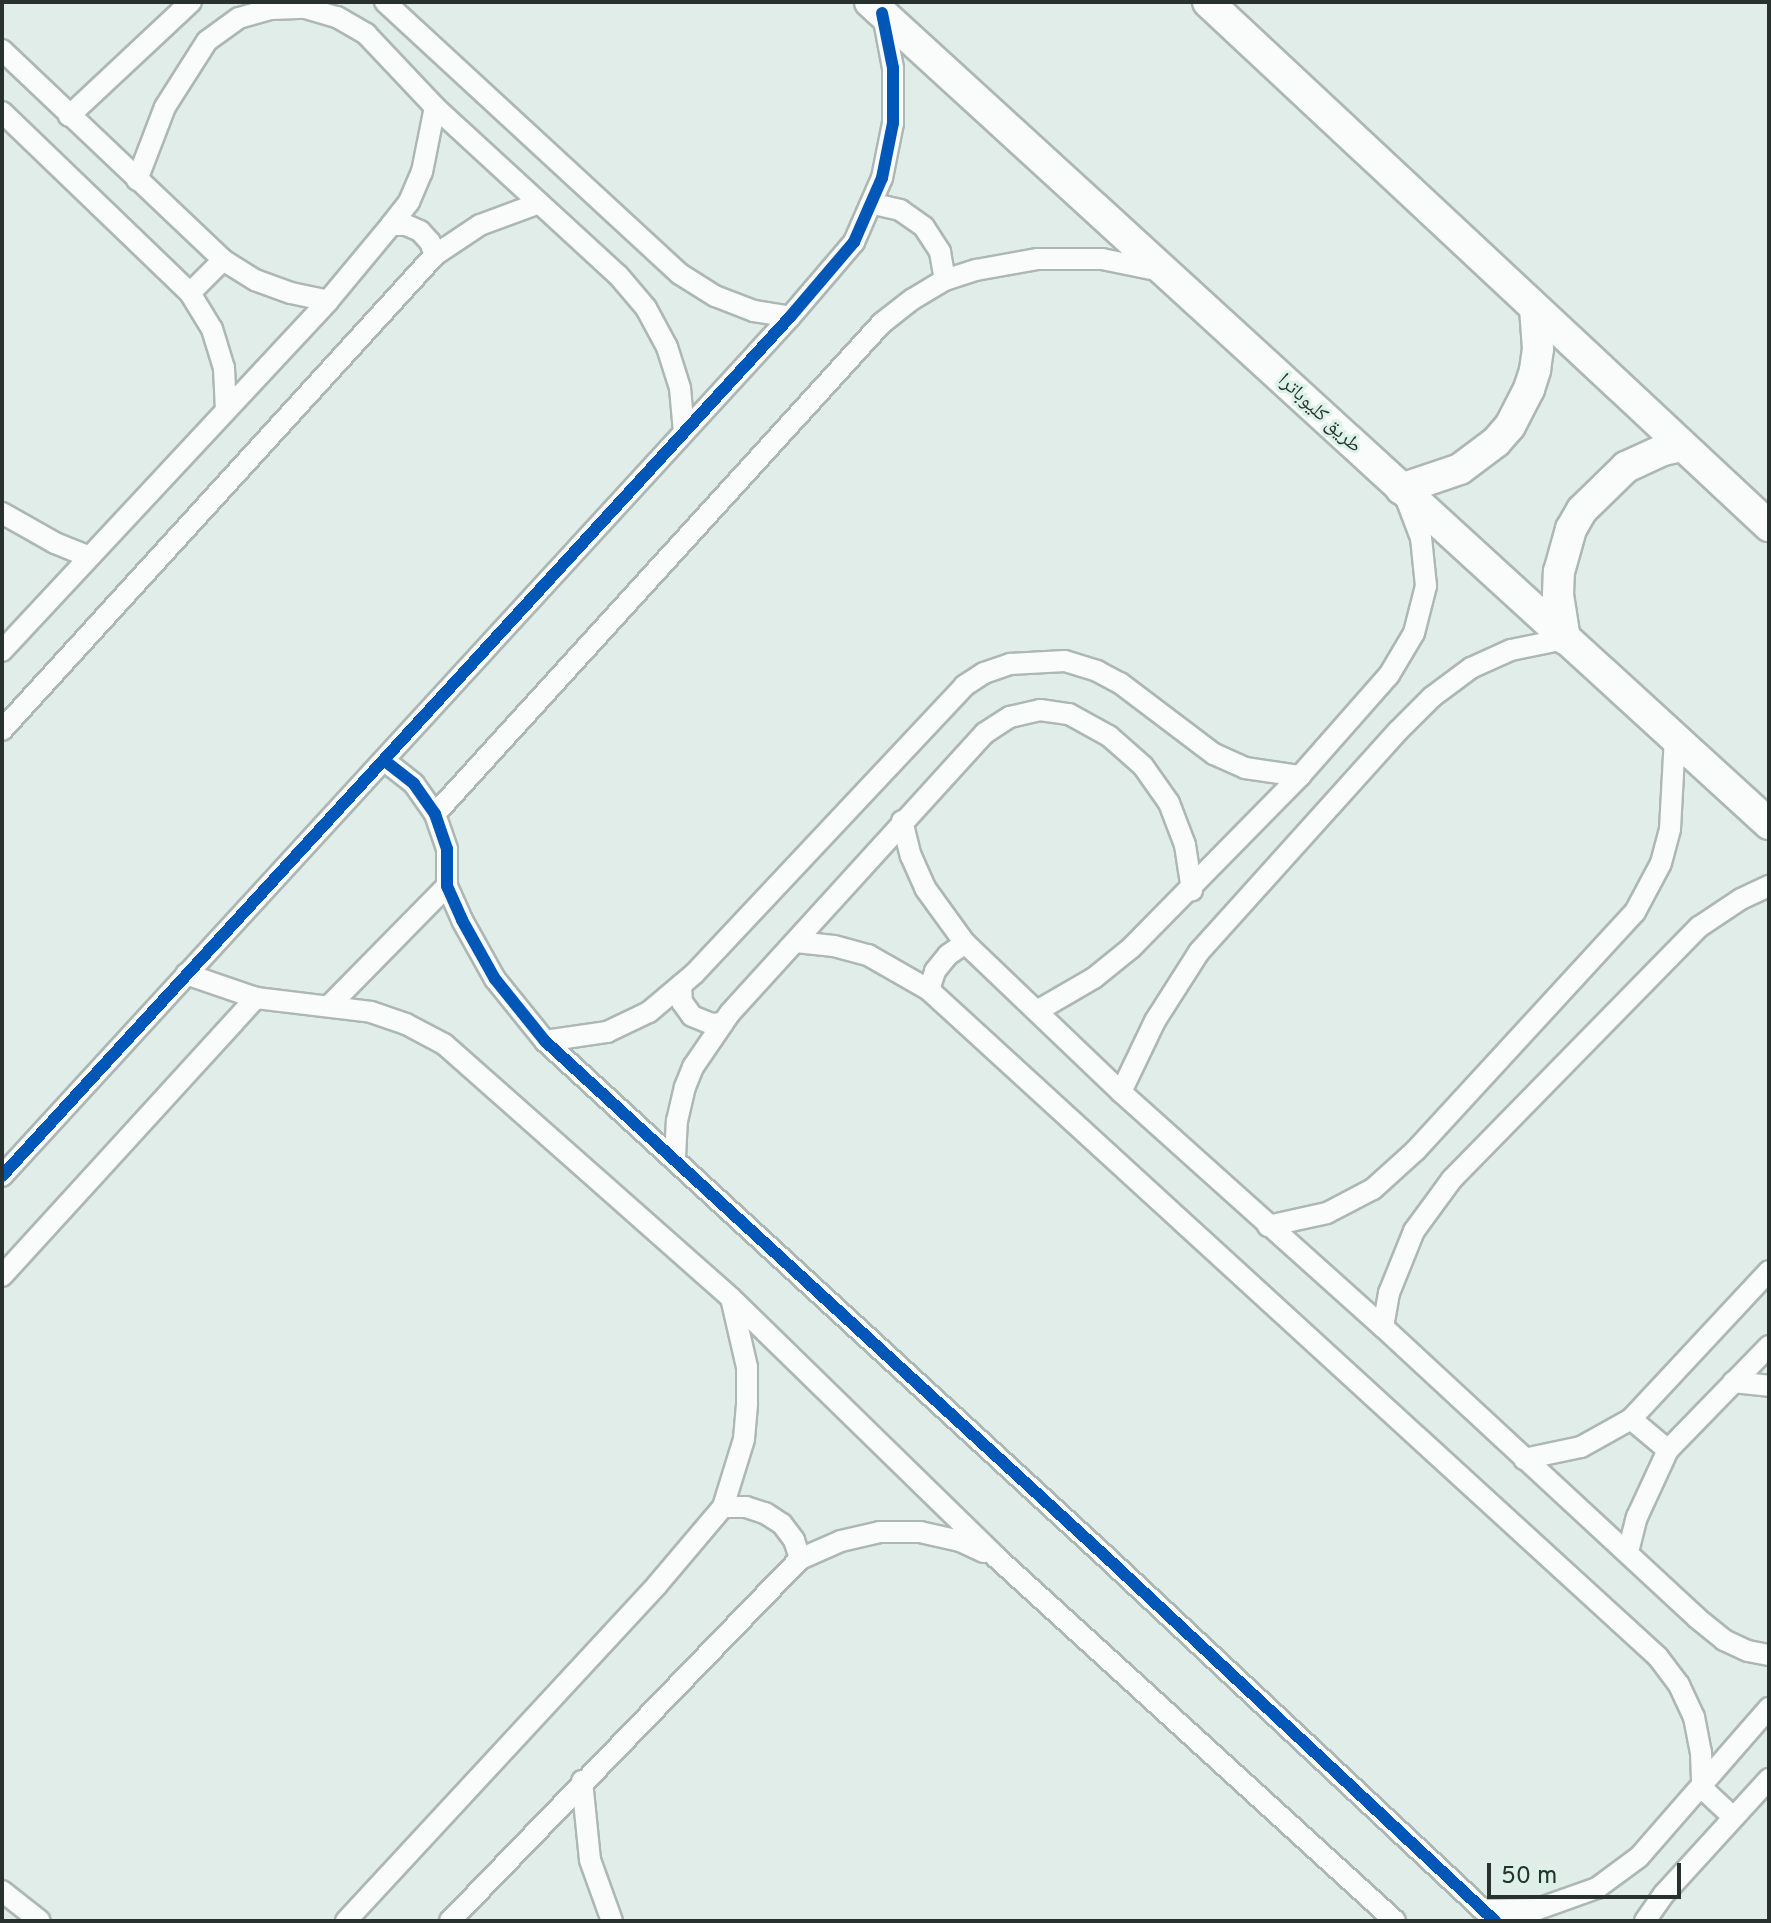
<!DOCTYPE html>
<meta charset="utf-8">
<style>
body{margin:0}
#map{position:relative;width:1771px;height:1923px;overflow:hidden;background:#e0ede8;font-family:Overpass,"Noto Naskh Arabic",sans-serif}
div>[style]{position:absolute}
.roads{filter:drop-shadow(2px 0 #adb7b3) drop-shadow(-2px 0 #adb7b3) drop-shadow(0 2px #adb7b3) drop-shadow(0 -2px #adb7b3)}
.minor>*{height:20px;margin:-10px;padding:0 10px;transform-origin:10px;border-radius:10px;background:#fafcfc}
.secondary>*{height:30px;margin:-15px;padding:0 15px;transform-origin:15px;border-radius:15px;background:#fafcfc}
.cycleway>*{height:12px;margin:-6px;padding:0 6px;transform-origin:6px;border-radius:6px;background:#0057b8}
span{translate:-50% -50%;white-space:nowrap;text-align:center;line-height:1.15;-webkit-text-stroke:6px #dbf2e9;paint-order:stroke}
.street-label{font-size:20px;color:#28312d}
.frame{position:absolute;inset:0;border:4px solid #28312d;pointer-events:none}
.scale{position:absolute;left:1487px;top:1863px;width:194px;height:36px;box-sizing:border-box;border:4px solid #28312d;border-top:0;padding-left:10px;font-size:24px;line-height:28px;white-space:nowrap;color:#28312d;-webkit-text-stroke:6px #dbf2e9;paint-order:stroke}
</style>
<div id="map">
<div class="roads">
<div class="minor">
<div style="left:385px;top:2px;width:401px;rotate:42.7deg"></div>
<div style="left:680px;top:274px;width:41px;rotate:32.2deg"></div>
<div style="left:715px;top:296px;width:42px;rotate:21deg"></div>
<div style="left:754px;top:311px;width:36px;rotate:9deg"></div>
<div style="left:2px;top:50px;width:305px;rotate:43.5deg"></div>
<div style="left:223px;top:260px;width:38px;rotate:32deg"></div>
<div style="left:255px;top:280px;width:38px;rotate:20deg"></div>
<div style="left:291px;top:293px;width:38px;rotate:12deg"></div>
<div style="left:2px;top:112px;width:261px;rotate:43.9deg"></div>
<div style="left:190px;top:293px;width:42px;rotate:58.6deg"></div>
<div style="left:212px;top:329px;width:41px;rotate:72.9deg"></div>
<div style="left:224px;top:368px;width:42px;rotate:87.3deg"></div>
<div style="left:69px;top:116px;width:167px;rotate:-43.1deg"></div>
<div style="left:137px;top:180px;width:78px;rotate:-69deg"></div>
<div style="left:165px;top:107px;width:78px;rotate:-57.5deg"></div>
<div style="left:207px;top:41px;width:39px;rotate:-36deg"></div>
<div style="left:239px;top:18px;width:33px;rotate:-16deg"></div>
<div style="left:271px;top:9px;width:34px;rotate:-2deg"></div>
<div style="left:305px;top:8px;width:33px;rotate:16deg"></div>
<div style="left:337px;top:17px;width:34px;rotate:30deg"></div>
<div style="left:366px;top:34px;width:100px;rotate:46.6deg"></div>
<div style="left:435px;top:107px;width:248px;rotate:42.6deg"></div>
<div style="left:618px;top:275px;width:43px;rotate:49.7deg"></div>
<div style="left:646px;top:308px;width:44px;rotate:61.7deg"></div>
<div style="left:667px;top:347px;width:43px;rotate:72.4deg"></div>
<div style="left:680px;top:388px;width:44px;rotate:84.8deg"></div>
<div style="left:874px;top:204px;width:27px;rotate:13deg"></div>
<div style="left:900px;top:210px;width:29px;rotate:35deg"></div>
<div style="left:924px;top:227px;width:30px;rotate:57deg"></div>
<div style="left:940px;top:252px;width:28px;rotate:80deg"></div>
<div style="left:391px;top:225px;width:15px"></div>
<div style="left:406px;top:225px;width:15px;rotate:23deg"></div>
<div style="left:420px;top:231px;width:15px;rotate:48deg"></div>
<div style="left:430px;top:242px;width:14px;rotate:69deg"></div>
<div style="left:190px;top:293px;width:47px;rotate:-45deg"></div>
<div style="left:2px;top:513px;width:61px;rotate:29.5deg"></div>
<div style="left:55px;top:543px;width:35px;rotate:22deg"></div>
<div style="left:2px;top:651px;width:478px;rotate:-47deg"></div>
<div style="left:328px;top:301px;width:99px;rotate:-50.3deg"></div>
<div style="left:391px;top:225px;width:29px;rotate:-52deg"></div>
<div style="left:409px;top:202px;width:33px;rotate:-67deg"></div>
<div style="left:422px;top:172px;width:66px;rotate:-78.7deg"></div>
<div style="left:2px;top:730px;width:643px;rotate:-47.65deg"></div>
<div style="left:435px;top:255px;width:54px;rotate:-33.7deg"></div>
<div style="left:480px;top:225px;width:63px;rotate:-20.4deg"></div>
<div style="left:385px;top:761px;width:37px;rotate:38deg"></div>
<div style="left:414px;top:784px;width:37px;rotate:55deg"></div>
<div style="left:435px;top:814px;width:37px;rotate:71deg"></div>
<div style="left:447px;top:849px;width:37px;rotate:90deg"></div>
<div style="left:447px;top:886px;width:37px;rotate:66deg"></div>
<div style="left:462px;top:920px;width:68px;rotate:60.8deg"></div>
<div style="left:495px;top:979px;width:80px;rotate:51.1deg"></div>
<div style="left:545px;top:1041px;width:759px;rotate:42.6deg"></div>
<div style="left:1104px;top:1555px;width:536px;rotate:43.11deg"></div>
<div style="left:435px;top:814px;width:664px;rotate:-47.69deg"></div>
<div style="left:882px;top:323px;width:39px;rotate:-38deg"></div>
<div style="left:913px;top:299px;width:37px;rotate:-31deg"></div>
<div style="left:945px;top:280px;width:33px;rotate:-18deg"></div>
<div style="left:976px;top:270px;width:63px;rotate:-10.1deg"></div>
<div style="left:1038px;top:259px;width:64px"></div>
<div style="left:1102px;top:259px;width:60px;rotate:11.5deg"></div>
<div style="left:902px;top:821px;width:36px;rotate:76deg"></div>
<div style="left:911px;top:856px;width:35px;rotate:66deg"></div>
<div style="left:925px;top:888px;width:68px;rotate:54deg"></div>
<div style="left:965px;top:943px;width:216px;rotate:43.7deg"></div>
<div style="left:1121px;top:1092px;width:352px;rotate:41.9deg"></div>
<div style="left:1383px;top:1327px;width:428px;rotate:42.8deg"></div>
<div style="left:1697px;top:1618px;width:35px;rotate:39deg"></div>
<div style="left:1724px;top:1640px;width:26px;rotate:25deg"></div>
<div style="left:1748px;top:1651px;width:21px;rotate:11deg"></div>
<div style="left:796px;top:942px;width:38px;rotate:6deg"></div>
<div style="left:834px;top:946px;width:35px;rotate:15deg"></div>
<div style="left:868px;top:955px;width:70px;rotate:29.8deg"></div>
<div style="left:929px;top:990px;width:988px;rotate:42.46deg"></div>
<div style="left:1658px;top:1657px;width:35px;rotate:53deg"></div>
<div style="left:1679px;top:1685px;width:35px;rotate:65deg"></div>
<div style="left:1694px;top:1717px;width:36px;rotate:79deg"></div>
<div style="left:1701px;top:1752px;width:36px;rotate:88deg"></div>
<div style="left:1702px;top:1788px;width:41px;rotate:43deg"></div>
<div style="left:186px;top:974px;width:74px;rotate:18.9deg"></div>
<div style="left:256px;top:998px;width:116px;rotate:6.9deg"></div>
<div style="left:371px;top:1012px;width:37px;rotate:19deg"></div>
<div style="left:406px;top:1024px;width:43px;rotate:27.8deg"></div>
<div style="left:444px;top:1044px;width:383px;rotate:41.5deg"></div>
<div style="left:731px;top:1298px;width:371px;rotate:44.3deg"></div>
<div style="left:996px;top:1557px;width:540px;rotate:42.37deg"></div>
<div style="left:681px;top:985px;width:17px;rotate:87deg"></div>
<div style="left:682px;top:1002px;width:17px;rotate:54deg"></div>
<div style="left:692px;top:1016px;width:22px;rotate:22deg"></div>
<div style="left:712px;top:1024px;width:11px;rotate:-5deg"></div>
<div style="left:929px;top:990px;width:20px;rotate:-72deg"></div>
<div style="left:935px;top:971px;width:21px;rotate:-51deg"></div>
<div style="left:948px;top:955px;width:21px;rotate:-35deg"></div>
<div style="left:330px;top:1005px;width:167px;rotate:-45.5deg"></div>
<div style="left:1037px;top:1011px;width:66px;rotate:-30.1deg"></div>
<div style="left:1094px;top:978px;width:48px;rotate:-39deg"></div>
<div style="left:1131px;top:948px;width:241px;rotate:-45.5deg"></div>
<div style="left:1300px;top:776px;width:135px;rotate:-48.6deg"></div>
<div style="left:1389px;top:675px;width:49px;rotate:-59.2deg"></div>
<div style="left:1414px;top:633px;width:49px;rotate:-75.7deg"></div>
<div style="left:1426px;top:586px;width:48px;rotate:-95.9deg"></div>
<div style="left:1421px;top:538px;width:45px;rotate:-110.9deg"></div>
<div style="left:545px;top:1041px;width:63px;rotate:-8.3deg"></div>
<div style="left:607px;top:1032px;width:47px;rotate:-25.5deg"></div>
<div style="left:649px;top:1012px;width:59px;rotate:-40.2deg"></div>
<div style="left:694px;top:974px;width:395px;rotate:-46.8deg"></div>
<div style="left:964px;top:686px;width:24px;rotate:-33deg"></div>
<div style="left:984px;top:673px;width:28px;rotate:-19deg"></div>
<div style="left:1010px;top:664px;width:55px;rotate:-3.1deg"></div>
<div style="left:1065px;top:661px;width:34px;rotate:17deg"></div>
<div style="left:1097px;top:671px;width:26px;rotate:28deg"></div>
<div style="left:1120px;top:683px;width:118px;rotate:37.1deg"></div>
<div style="left:1214px;top:754px;width:34px;rotate:24deg"></div>
<div style="left:1245px;top:768px;width:56px;rotate:8.3deg"></div>
<div style="left:1121px;top:1092px;width:79px;rotate:-64.4deg"></div>
<div style="left:1155px;top:1021px;width:82px;rotate:-57.5deg"></div>
<div style="left:1199px;top:952px;width:297px;rotate:-48deg"></div>
<div style="left:1398px;top:731px;width:48px;rotate:-45deg"></div>
<div style="left:1432px;top:697px;width:49px;rotate:-36.6deg"></div>
<div style="left:1471px;top:668px;width:44px;rotate:-24.2deg"></div>
<div style="left:1511px;top:650px;width:55px;rotate:-11.5deg"></div>
<div style="left:675px;top:1157px;width:36px;rotate:-87deg"></div>
<div style="left:677px;top:1121px;width:35px;rotate:-77deg"></div>
<div style="left:685px;top:1087px;width:22px;rotate:-68deg"></div>
<div style="left:693px;top:1067px;width:65px;rotate:-55.6deg"></div>
<div style="left:730px;top:1013px;width:379px;rotate:-47.7deg"></div>
<div style="left:985px;top:733px;width:30px;rotate:-33deg"></div>
<div style="left:1010px;top:717px;width:31px;rotate:-13deg"></div>
<div style="left:1040px;top:710px;width:29px;rotate:8deg"></div>
<div style="left:1069px;top:714px;width:46px;rotate:28.8deg"></div>
<div style="left:1109px;top:736px;width:45px;rotate:41.4deg"></div>
<div style="left:1143px;top:766px;width:45px;rotate:54.9deg"></div>
<div style="left:1169px;top:803px;width:45px;rotate:69.1deg"></div>
<div style="left:1185px;top:845px;width:46px;rotate:81.2deg"></div>
<div style="left:2px;top:1176px;width:1166px;rotate:-47.47deg"></div>
<div style="left:790px;top:317px;width:99px;rotate:-49.5deg"></div>
<div style="left:854px;top:242px;width:70px;rotate:-66.4deg"></div>
<div style="left:882px;top:178px;width:56px;rotate:-78.7deg"></div>
<div style="left:893px;top:123px;width:55px;rotate:-90deg"></div>
<div style="left:893px;top:68px;width:54px;rotate:-100.7deg"></div>
<div style="left:1268px;top:1226px;width:60px;rotate:-12.4deg"></div>
<div style="left:1327px;top:1213px;width:52px;rotate:-27.6deg"></div>
<div style="left:1373px;top:1189px;width:58px;rotate:-42.2deg"></div>
<div style="left:1416px;top:1150px;width:323px;rotate:-47.4deg"></div>
<div style="left:1635px;top:912px;width:55px;rotate:-62deg"></div>
<div style="left:1661px;top:863px;width:35px;rotate:-75deg"></div>
<div style="left:1670px;top:829px;width:91px;rotate:-86.9deg"></div>
<div style="left:2px;top:1276px;width:377px;rotate:-47.6deg"></div>
<div style="left:1383px;top:1327px;width:35px;rotate:-80deg"></div>
<div style="left:1389px;top:1293px;width:67px;rotate:-68deg"></div>
<div style="left:1414px;top:1231px;width:64px;rotate:-53.8deg"></div>
<div style="left:1452px;top:1179px;width:353px;rotate:-45.6deg"></div>
<div style="left:1699px;top:927px;width:50px;rotate:-33.7deg"></div>
<div style="left:1741px;top:899px;width:31px;rotate:-25deg"></div>
<div style="left:1733px;top:1382px;width:36px;rotate:6deg"></div>
<div style="left:1631px;top:1419px;width:48px;rotate:40deg"></div>
<div style="left:1524px;top:1459px;width:58px;rotate:-11.9deg"></div>
<div style="left:1581px;top:1447px;width:57px;rotate:-29.2deg"></div>
<div style="left:1631px;top:1419px;width:202px;rotate:-47deg"></div>
<div style="left:723px;top:1507px;width:23px"></div>
<div style="left:746px;top:1507px;width:20px;rotate:18deg"></div>
<div style="left:765px;top:1513px;width:20px;rotate:33deg"></div>
<div style="left:782px;top:1524px;width:20px;rotate:53deg"></div>
<div style="left:794px;top:1540px;width:20px;rotate:72deg"></div>
<div style="left:1628px;top:1552px;width:36px;rotate:-76deg"></div>
<div style="left:1637px;top:1517px;width:74px;rotate:-65.2deg"></div>
<div style="left:1668px;top:1450px;width:145px;rotate:-45.8deg"></div>
<div style="left:582px;top:1781px;width:79px;rotate:84.2deg"></div>
<div style="left:590px;top:1860px;width:65px;rotate:70.2deg"></div>
<div style="left:2px;top:1891px;width:48px;rotate:38.3deg"></div>
<div style="left:1483px;top:1910px;width:55px;rotate:-1deg"></div>
<div style="left:1538px;top:1909px;width:63px;rotate:-19.6deg"></div>
<div style="left:1597px;top:1888px;width:52px;rotate:-36.4deg"></div>
<div style="left:1639px;top:1857px;width:198px;rotate:-48.9deg"></div>
<div style="left:346px;top:1921px;width:458px;rotate:-47.2deg"></div>
<div style="left:657px;top:1585px;width:102px;rotate:-49.8deg"></div>
<div style="left:723px;top:1507px;width:71px;rotate:-72.8deg"></div>
<div style="left:744px;top:1439px;width:36px;rotate:-85deg"></div>
<div style="left:747px;top:1403px;width:36px;rotate:-90deg"></div>
<div style="left:747px;top:1367px;width:67px;rotate:-103deg"></div>
<div style="left:450px;top:1921px;width:504px;rotate:-45.97deg"></div>
<div style="left:800px;top:1559px;width:45px;rotate:-23.7deg"></div>
<div style="left:841px;top:1541px;width:40px;rotate:-13deg"></div>
<div style="left:880px;top:1532px;width:40px"></div>
<div style="left:920px;top:1532px;width:41px;rotate:12.7deg"></div>
<div style="left:960px;top:1541px;width:26px;rotate:25deg"></div>
<div style="left:1645px;top:1921px;width:33px;rotate:-55deg"></div>
<div style="left:1664px;top:1894px;width:156px;rotate:-47.6deg"></div>
</div>
<div class="secondary">
<div style="left:870px;top:2px;width:1218px;rotate:42.44deg"></div>
<div style="left:1208px;top:2px;width:768px;rotate:43.05deg"></div>
<div style="left:1401px;top:489px;width:62px;rotate:-18.7deg"></div>
<div style="left:1460px;top:469px;width:45px;rotate:-36.9deg"></div>
<div style="left:1496px;top:442px;width:21px;rotate:-49deg"></div>
<div style="left:1510px;top:426px;width:42px;rotate:-62.8deg"></div>
<div style="left:1529px;top:389px;width:20px;rotate:-72deg"></div>
<div style="left:1535px;top:370px;width:21px;rotate:-82deg"></div>
<div style="left:1538px;top:349px;width:41px;rotate:-94.2deg"></div>
<div style="left:1565px;top:639px;width:45px;rotate:-99deg"></div>
<div style="left:1558px;top:595px;width:23px;rotate:-88deg"></div>
<div style="left:1559px;top:572px;width:45px;rotate:-74.4deg"></div>
<div style="left:1571px;top:529px;width:22px;rotate:-60deg"></div>
<div style="left:1582px;top:510px;width:62px;rotate:-44.3deg"></div>
<div style="left:1626px;top:467px;width:41px;rotate:-24.7deg"></div>
<div style="left:1663px;top:450px;width:19px;rotate:-12deg"></div>
</div>
</div>
<div class="cycleway">
<div style="left:385px;top:761px;width:37px;rotate:38deg"></div>
<div style="left:414px;top:784px;width:37px;rotate:55deg"></div>
<div style="left:435px;top:814px;width:37px;rotate:71deg"></div>
<div style="left:447px;top:849px;width:37px;rotate:90deg"></div>
<div style="left:447px;top:886px;width:37px;rotate:66deg"></div>
<div style="left:462px;top:920px;width:68px;rotate:60.8deg"></div>
<div style="left:495px;top:979px;width:80px;rotate:51.1deg"></div>
<div style="left:545px;top:1041px;width:759px;rotate:42.6deg"></div>
<div style="left:1104px;top:1555px;width:536px;rotate:43.11deg"></div>
<div style="left:2px;top:1176px;width:1166px;rotate:-47.47deg"></div>
<div style="left:790px;top:317px;width:99px;rotate:-49.5deg"></div>
<div style="left:854px;top:242px;width:70px;rotate:-66.4deg"></div>
<div style="left:882px;top:178px;width:56px;rotate:-78.7deg"></div>
<div style="left:893px;top:123px;width:55px;rotate:-90deg"></div>
<div style="left:893px;top:68px;width:56px;rotate:-101.3deg"></div>
</div>
<div class="street-label">
<span style="left:1319px;top:414px;rotate:43deg">طريق كليوباترا</span>
</div>
<div class="frame"></div>
<div class="scale">50 m</div>
</div>
